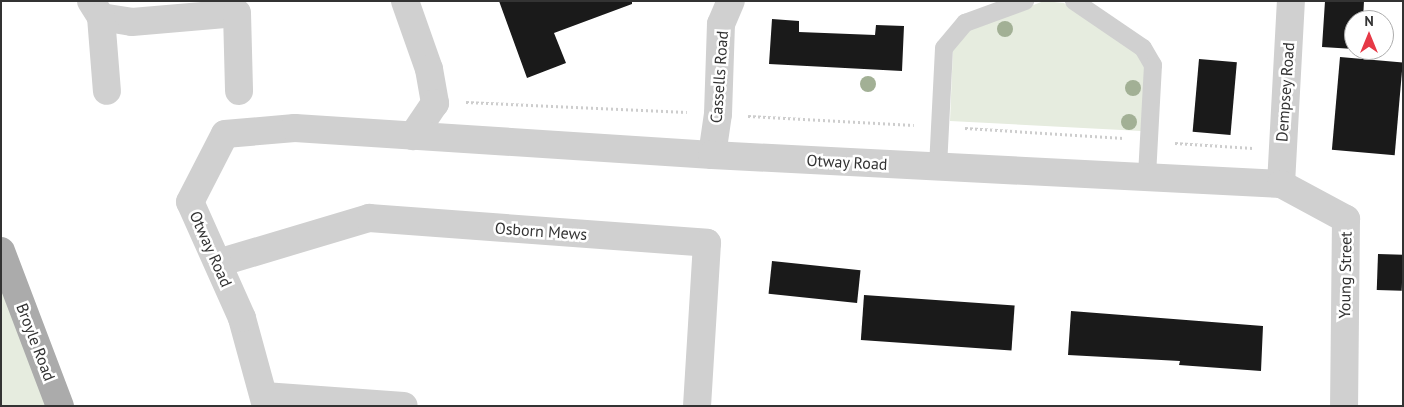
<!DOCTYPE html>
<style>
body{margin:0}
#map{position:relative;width:1404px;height:407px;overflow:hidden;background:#fff;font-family:"PT Sans",sans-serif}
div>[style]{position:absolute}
.green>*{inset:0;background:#e6ecdf}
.building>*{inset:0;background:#1a1a1a;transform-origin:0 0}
.path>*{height:3px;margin-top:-1.5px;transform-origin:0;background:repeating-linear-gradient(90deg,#cdcdcd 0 2.5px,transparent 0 5px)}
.lane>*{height:18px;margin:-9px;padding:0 9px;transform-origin:9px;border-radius:9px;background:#d0d0d0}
.street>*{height:28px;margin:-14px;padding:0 14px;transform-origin:14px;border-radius:14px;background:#d0d0d0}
.primary>*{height:28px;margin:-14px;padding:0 14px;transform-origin:14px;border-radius:14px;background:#ababab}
.trees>*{width:16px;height:16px;margin:-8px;border-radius:50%;background:#a2b095}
span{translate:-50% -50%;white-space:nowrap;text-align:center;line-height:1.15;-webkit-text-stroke:5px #fff;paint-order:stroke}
.street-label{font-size:16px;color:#333}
.frame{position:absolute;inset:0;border:2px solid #333;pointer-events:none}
.north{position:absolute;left:1344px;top:10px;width:50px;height:50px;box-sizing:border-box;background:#fff;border:1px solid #adadad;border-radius:50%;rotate:0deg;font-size:14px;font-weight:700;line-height:20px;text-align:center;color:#333}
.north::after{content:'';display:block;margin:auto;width:18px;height:22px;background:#e63946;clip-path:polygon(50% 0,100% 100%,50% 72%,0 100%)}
</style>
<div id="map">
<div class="green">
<div style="clip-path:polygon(1044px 1px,1064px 3px,1136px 51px,1146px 67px,1141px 131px,950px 121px,953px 48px,969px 29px)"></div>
<div style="clip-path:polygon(1px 282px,49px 406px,1px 406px)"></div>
</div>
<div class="building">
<div style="clip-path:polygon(499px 1px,632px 1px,632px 4px,554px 33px,566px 63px,527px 78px)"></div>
<div style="clip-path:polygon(1325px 1px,1364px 1px,1363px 20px,1354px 20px,1354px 49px,1322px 47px)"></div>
<div style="clip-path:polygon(772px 19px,799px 21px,799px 32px,875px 35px,876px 25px,904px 26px,902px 71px,769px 64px)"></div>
<div style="left:1340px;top:57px;width:63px;height:93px;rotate:5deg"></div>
<div style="left:1199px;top:59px;width:38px;height:73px;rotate:5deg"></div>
<div style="left:1378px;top:254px;width:25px;height:36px;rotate:2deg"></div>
<div style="left:772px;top:261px;width:89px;height:33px;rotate:6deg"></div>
<div style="left:864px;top:295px;width:151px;height:45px;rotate:4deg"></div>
<div style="clip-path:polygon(1071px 311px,1263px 326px,1261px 371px,1179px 365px,1180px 361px,1068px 355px)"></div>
</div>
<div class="path">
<div style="left:466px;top:102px;width:221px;rotate:2.6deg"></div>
<div style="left:748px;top:116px;width:166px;rotate:3.1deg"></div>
<div style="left:965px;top:128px;width:159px;rotate:3.6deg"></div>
<div style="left:1175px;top:143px;width:78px;rotate:3.7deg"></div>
</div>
<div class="lane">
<div style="left:1074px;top:1px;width:83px;rotate:34.3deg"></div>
<div style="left:1143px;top:48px;width:20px;rotate:60deg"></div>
<div style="left:1153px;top:65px;width:112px;rotate:93.1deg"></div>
<div style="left:938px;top:167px;width:119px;rotate:-87.1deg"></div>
<div style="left:944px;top:48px;width:33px;rotate:-50deg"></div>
<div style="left:965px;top:23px;width:64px;rotate:-20.1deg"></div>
</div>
<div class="street">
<div style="left:91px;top:1px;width:19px;rotate:58deg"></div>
<div style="left:101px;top:17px;width:31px;rotate:9deg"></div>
<div style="left:132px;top:22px;width:105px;rotate:-4.9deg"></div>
<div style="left:237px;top:13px;width:78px;rotate:88.5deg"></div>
<div style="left:405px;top:1px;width:72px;rotate:70.6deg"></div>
<div style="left:429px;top:69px;width:35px;rotate:80deg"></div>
<div style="left:435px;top:103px;width:40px;rotate:124deg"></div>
<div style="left:101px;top:17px;width:74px;rotate:85.4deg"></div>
<div style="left:712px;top:155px;width:41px;rotate:-81.7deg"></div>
<div style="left:718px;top:114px;width:90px;rotate:-88.1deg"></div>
<div style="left:721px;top:24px;width:25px;rotate:-67deg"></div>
<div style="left:1281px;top:184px;width:183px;rotate:-86.9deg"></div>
<div style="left:218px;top:263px;width:158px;rotate:-16.6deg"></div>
<div style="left:369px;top:218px;width:339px;rotate:4.2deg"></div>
<div style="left:707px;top:243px;width:163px;rotate:93.5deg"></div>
<div style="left:264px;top:396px;width:140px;rotate:4.1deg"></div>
<div style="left:266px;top:406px;width:91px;rotate:-105.3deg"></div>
<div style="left:242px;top:318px;width:127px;rotate:-114.1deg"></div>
<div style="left:190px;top:202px;width:76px;rotate:-62.8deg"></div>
<div style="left:225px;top:134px;width:70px;rotate:-4.9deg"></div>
<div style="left:295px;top:128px;width:418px;rotate:3.7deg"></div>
<div style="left:712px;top:155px;width:570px;rotate:2.92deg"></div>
<div style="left:1281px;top:184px;width:74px;rotate:28.3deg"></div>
<div style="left:1346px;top:219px;width:187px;rotate:90.6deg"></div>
</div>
<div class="primary">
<div style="left:1px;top:251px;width:166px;rotate:69.2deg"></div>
</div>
<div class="trees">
<div style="left:1005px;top:29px"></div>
<div style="left:868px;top:84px"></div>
<div style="left:1133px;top:88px"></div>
<div style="left:1129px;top:122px"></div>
</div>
<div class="street-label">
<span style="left:719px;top:77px;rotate:-86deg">Cassells Road</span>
<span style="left:1285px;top:92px;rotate:-86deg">Dempsey Road</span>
<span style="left:847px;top:162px;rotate:3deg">Otway Road</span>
<span style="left:541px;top:231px;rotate:4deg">Osborn Mews</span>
<span style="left:211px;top:249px;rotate:66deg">Otway Road</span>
<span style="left:1345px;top:275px;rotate:-89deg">Young Street</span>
<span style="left:36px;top:342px;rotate:69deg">Broyle Road</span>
</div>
<div class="frame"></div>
<div class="north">N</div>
</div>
